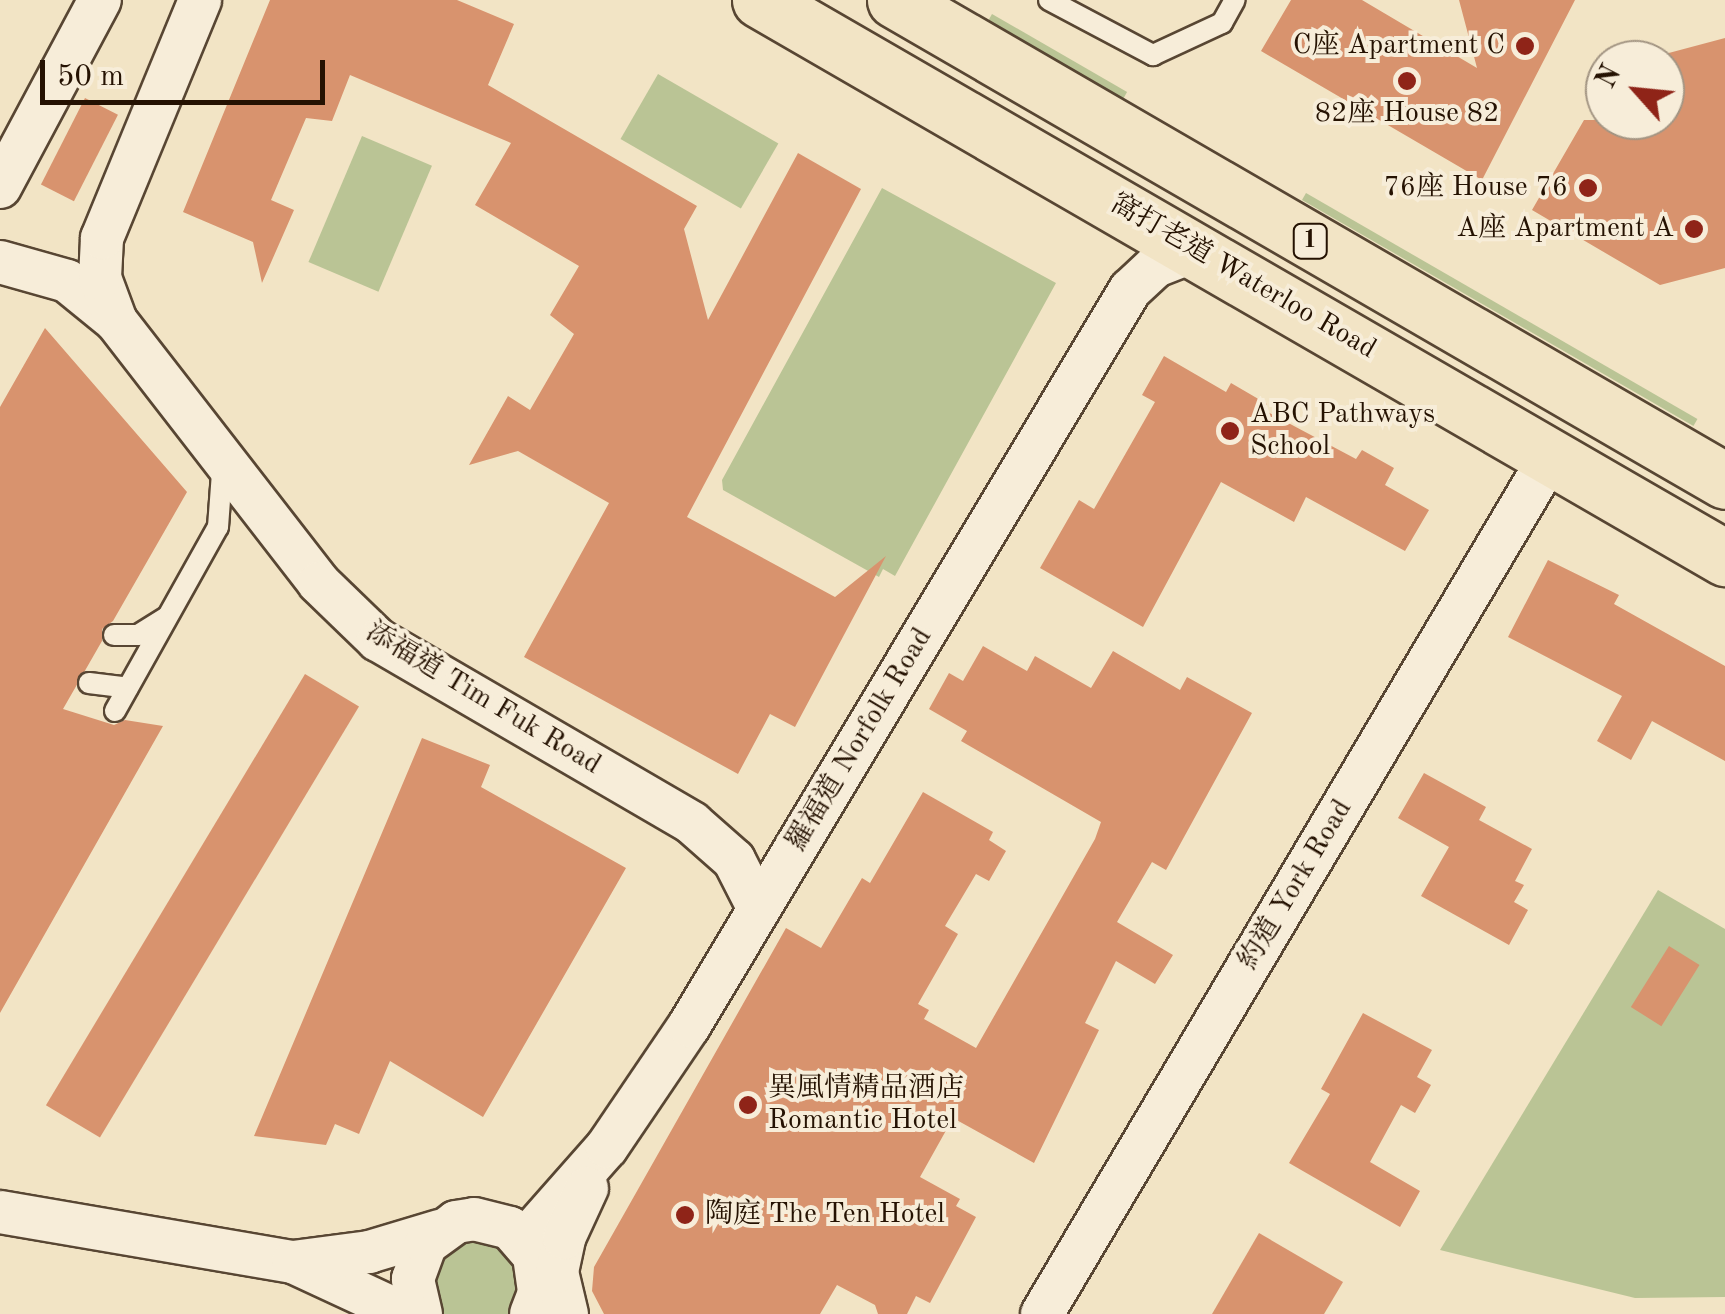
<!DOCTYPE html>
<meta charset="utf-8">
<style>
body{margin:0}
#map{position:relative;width:1725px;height:1314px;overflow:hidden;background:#f2e4c5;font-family:"Old Standard TT","Noto Serif TC",serif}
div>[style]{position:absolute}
.green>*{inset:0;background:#bac495;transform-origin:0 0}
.building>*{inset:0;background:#d8936e;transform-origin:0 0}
.roads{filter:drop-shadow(2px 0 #584633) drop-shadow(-2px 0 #584633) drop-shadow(0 2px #584633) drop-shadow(0 -2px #584633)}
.lane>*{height:20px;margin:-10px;padding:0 10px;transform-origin:10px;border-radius:10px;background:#f7edd9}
.street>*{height:42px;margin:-21px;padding:0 21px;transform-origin:21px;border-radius:21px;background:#f7edd9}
.highway>*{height:55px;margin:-27.5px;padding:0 27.5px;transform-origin:27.5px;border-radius:27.5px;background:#f2e4c5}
.dots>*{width:28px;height:28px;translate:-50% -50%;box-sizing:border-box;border:5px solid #f7edd9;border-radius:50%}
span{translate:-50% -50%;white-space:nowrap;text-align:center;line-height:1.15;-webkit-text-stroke:8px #f7edd9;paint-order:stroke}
.shield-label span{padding:2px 8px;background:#f7edd9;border:2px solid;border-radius:8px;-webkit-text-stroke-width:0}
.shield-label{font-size:25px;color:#251202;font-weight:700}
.poi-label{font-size:28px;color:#251202}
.right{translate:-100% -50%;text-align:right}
.left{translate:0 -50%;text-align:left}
.street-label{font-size:28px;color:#251202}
.north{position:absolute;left:1585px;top:40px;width:100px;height:100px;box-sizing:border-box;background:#f7edd9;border:2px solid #a39583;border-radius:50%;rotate:297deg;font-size:28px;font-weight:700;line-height:40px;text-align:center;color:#251202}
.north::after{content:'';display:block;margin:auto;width:35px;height:45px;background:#8f2418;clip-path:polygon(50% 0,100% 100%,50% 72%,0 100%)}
.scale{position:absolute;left:40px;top:60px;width:285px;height:45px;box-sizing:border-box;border:5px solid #251202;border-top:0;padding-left:12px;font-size:30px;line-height:35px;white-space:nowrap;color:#251202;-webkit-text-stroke:8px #f7edd9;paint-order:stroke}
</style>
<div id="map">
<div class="green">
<div style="left:992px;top:14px;width:156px;height:10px;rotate:30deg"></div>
<div style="left:658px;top:74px;width:139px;height:75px;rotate:30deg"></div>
<div style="left:362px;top:136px;width:76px;height:137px;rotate:23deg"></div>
<div style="clip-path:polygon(882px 188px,1056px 283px,895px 576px,883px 569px,879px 577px,723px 490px,722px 480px)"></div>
<div style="left:1306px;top:193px;width:452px;height:8px;rotate:30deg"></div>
<div style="clip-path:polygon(1658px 890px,1725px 929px,1725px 1297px,1635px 1298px,1440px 1250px)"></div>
<div style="clip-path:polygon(489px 1237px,523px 1270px,514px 1314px,439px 1314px,429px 1278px,456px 1240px)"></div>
</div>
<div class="building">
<div style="clip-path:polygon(270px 0,457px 0,514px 24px,488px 85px,697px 206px,684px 229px,708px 320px,798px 153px,861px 189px,687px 517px,835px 597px,886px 556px,795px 727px,770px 714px,738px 774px,524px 657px,609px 503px,518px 451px,469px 465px,508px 396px,530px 410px,574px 334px,550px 315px,579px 266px,475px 205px,511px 143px,350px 75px,332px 121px,306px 118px,271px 200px,294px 210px,262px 283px,253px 242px,183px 212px)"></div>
<div style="clip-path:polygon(1291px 0,1362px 0,1477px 68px,1459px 0,1575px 0,1482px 180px,1261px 51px)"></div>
<div style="clip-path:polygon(1725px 38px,1725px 268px,1660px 285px,1532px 210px,1584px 120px,1665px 120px,1665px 54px)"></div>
<div style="left:85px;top:98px;width:37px;height:97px;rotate:27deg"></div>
<div style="clip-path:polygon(45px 328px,187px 492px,113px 621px,102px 629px,102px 641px,63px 709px,114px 725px,125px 720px,163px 726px,0 1013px,0 407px)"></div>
<div style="clip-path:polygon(1164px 356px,1226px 392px,1231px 383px,1267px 404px,1264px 410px,1356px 459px,1362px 450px,1394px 468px,1385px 485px,1429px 510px,1405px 551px,1306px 497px,1294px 522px,1221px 482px,1143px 627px,1040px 568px,1079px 500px,1094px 509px,1155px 402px,1142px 395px)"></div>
<div style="clip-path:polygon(1548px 560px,1619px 595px,1614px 604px,1725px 666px,1725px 761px,1652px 721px,1631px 760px,1597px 741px,1622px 696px,1508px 637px)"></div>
<div style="clip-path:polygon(983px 646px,1027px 671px,1035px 656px,1091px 688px,1113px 651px,1180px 690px,1187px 677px,1252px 713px,1166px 870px,1152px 862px,1117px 922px,1173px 955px,1155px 984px,1116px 961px,1085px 1023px,1099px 1030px,1034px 1163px,953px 1118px,920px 1177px,960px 1199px,956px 1206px,976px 1217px,930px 1303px,916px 1296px,907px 1314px,878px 1314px,875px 1305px,837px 1285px,820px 1314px,604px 1314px,592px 1291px,594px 1267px,786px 928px,821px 948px,862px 878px,870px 883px,923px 792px,993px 832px,989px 840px,1006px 851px,989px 881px,976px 874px,945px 926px,958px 934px,918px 1004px,929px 1010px,924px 1019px,976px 1048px,1095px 839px,1101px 822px,961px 741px,967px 731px,929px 709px,949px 673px,963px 681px)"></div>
<div style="left:305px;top:674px;width:63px;height:503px;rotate:31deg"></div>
<div style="clip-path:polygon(422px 738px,490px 765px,481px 787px,626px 868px,483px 1117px,390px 1061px,359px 1134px,335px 1124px,326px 1145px,254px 1136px)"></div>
<div style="clip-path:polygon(1424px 773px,1486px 807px,1479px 820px,1532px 849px,1515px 881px,1524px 885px,1514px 902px,1528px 910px,1509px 945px,1421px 896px,1449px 847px,1398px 818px)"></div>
<div style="left:1669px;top:946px;width:36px;height:72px;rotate:32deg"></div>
<div style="clip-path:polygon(1363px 1013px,1432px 1050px,1417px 1077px,1431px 1085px,1415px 1113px,1401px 1105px,1370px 1162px,1420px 1191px,1400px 1227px,1289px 1163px,1330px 1094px,1321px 1089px)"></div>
<div style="clip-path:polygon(1259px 1233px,1343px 1282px,1324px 1314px,1212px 1314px)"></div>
</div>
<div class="roads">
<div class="lane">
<div style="left:1049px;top:0;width:118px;rotate:27.9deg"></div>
<div style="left:1153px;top:55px;width:76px;rotate:-24.9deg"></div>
<div style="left:1222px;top:23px;width:26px;rotate:-61deg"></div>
<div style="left:114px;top:635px;width:24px"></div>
<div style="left:138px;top:635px;width:34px;rotate:-32deg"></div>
<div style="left:89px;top:683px;width:39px;rotate:7deg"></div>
<div style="left:115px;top:711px;width:211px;rotate:-60.8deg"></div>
<div style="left:218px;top:527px;width:55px;rotate:-85.8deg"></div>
</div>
<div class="street">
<div style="left:0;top:187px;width:212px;rotate:-61.9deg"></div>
<div style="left:0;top:262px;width:70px;rotate:15.8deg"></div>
<div style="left:67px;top:281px;width:63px;rotate:39.2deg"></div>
<div style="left:116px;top:321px;width:331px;rotate:52.2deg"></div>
<div style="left:319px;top:583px;width:82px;rotate:44deg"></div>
<div style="left:378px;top:640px;width:363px;rotate:30.2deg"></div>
<div style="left:692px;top:823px;width:56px;rotate:41.4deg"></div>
<div style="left:734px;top:860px;width:55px;rotate:63deg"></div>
<div style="left:116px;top:321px;width:46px;rotate:-110.4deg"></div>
<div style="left:100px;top:278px;width:40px;rotate:-87.1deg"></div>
<div style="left:102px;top:238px;width:257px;rotate:-67.6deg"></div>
<div style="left:0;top:1212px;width:297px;rotate:9.7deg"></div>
<div style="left:293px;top:1262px;width:123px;rotate:24.9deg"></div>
<div style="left:525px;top:1240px;width:124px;rotate:-48.6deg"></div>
<div style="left:607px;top:1147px;width:146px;rotate:-55.9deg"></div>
<div style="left:689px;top:1026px;width:858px;rotate:-59.07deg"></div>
<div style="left:1130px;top:290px;width:35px;rotate:-43deg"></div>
<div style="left:1156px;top:266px;width:44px;rotate:-21.3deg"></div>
<div style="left:293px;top:1262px;width:77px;rotate:-7.5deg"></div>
<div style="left:369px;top:1252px;width:73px;rotate:-16.7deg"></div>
<div style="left:421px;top:1314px;width:36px;rotate:-103deg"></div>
<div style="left:413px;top:1279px;width:37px;rotate:-70deg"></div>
<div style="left:426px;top:1244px;width:37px;rotate:-36deg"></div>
<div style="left:456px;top:1222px;width:18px;rotate:-9deg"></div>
<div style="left:474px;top:1219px;width:37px;rotate:14deg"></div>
<div style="left:510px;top:1228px;width:37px;rotate:49deg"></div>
<div style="left:534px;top:1256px;width:37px;rotate:82deg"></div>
<div style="left:539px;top:1293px;width:22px;rotate:111deg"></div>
<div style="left:567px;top:1314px;width:43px;rotate:-103.4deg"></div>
<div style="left:557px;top:1272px;width:35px;rotate:-78deg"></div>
<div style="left:564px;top:1238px;width:55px;rotate:-65.3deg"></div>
<div style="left:1042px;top:1314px;width:996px;rotate:-59.34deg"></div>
</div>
<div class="highway">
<div style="left:760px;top:0;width:1115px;rotate:30.04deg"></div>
<div style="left:895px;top:0;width:959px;rotate:30.09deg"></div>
</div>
</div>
<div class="dots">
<div style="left:1525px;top:46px;background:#8f2418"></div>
<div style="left:1407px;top:81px;background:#8f2418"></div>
<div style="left:1588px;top:188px;background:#8f2418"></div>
<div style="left:1694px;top:229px;background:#8f2418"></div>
<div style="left:1230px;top:431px;background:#8f2418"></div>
<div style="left:748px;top:1105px;background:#8f2418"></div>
<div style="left:685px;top:1215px;background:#8f2418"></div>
</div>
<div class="shield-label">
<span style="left:1310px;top:241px">1</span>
</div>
<div class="poi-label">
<span class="right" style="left:1505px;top:46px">C座 Apartment C</span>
<span style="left:1407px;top:114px">82座 House 82</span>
<span class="right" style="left:1568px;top:188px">76座 House 76</span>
<span class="right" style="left:1674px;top:229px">A座 Apartment A</span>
<span class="left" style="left:1250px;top:431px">ABC Pathways<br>School</span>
<span class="left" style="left:768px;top:1105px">異風情精品酒店<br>Romantic Hotel</span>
<span class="left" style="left:705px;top:1215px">陶庭 The Ten Hotel</span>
</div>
<div class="street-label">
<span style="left:1243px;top:277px;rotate:30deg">窩打老道 Waterloo Road</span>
<span style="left:483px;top:699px;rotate:31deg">添福道 Tim Fuk Road</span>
<span style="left:860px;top:740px;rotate:-59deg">羅福道 Norfolk Road</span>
<span style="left:1296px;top:885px;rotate:-59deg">約道 York Road</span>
</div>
<div class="north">N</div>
<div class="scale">50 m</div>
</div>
